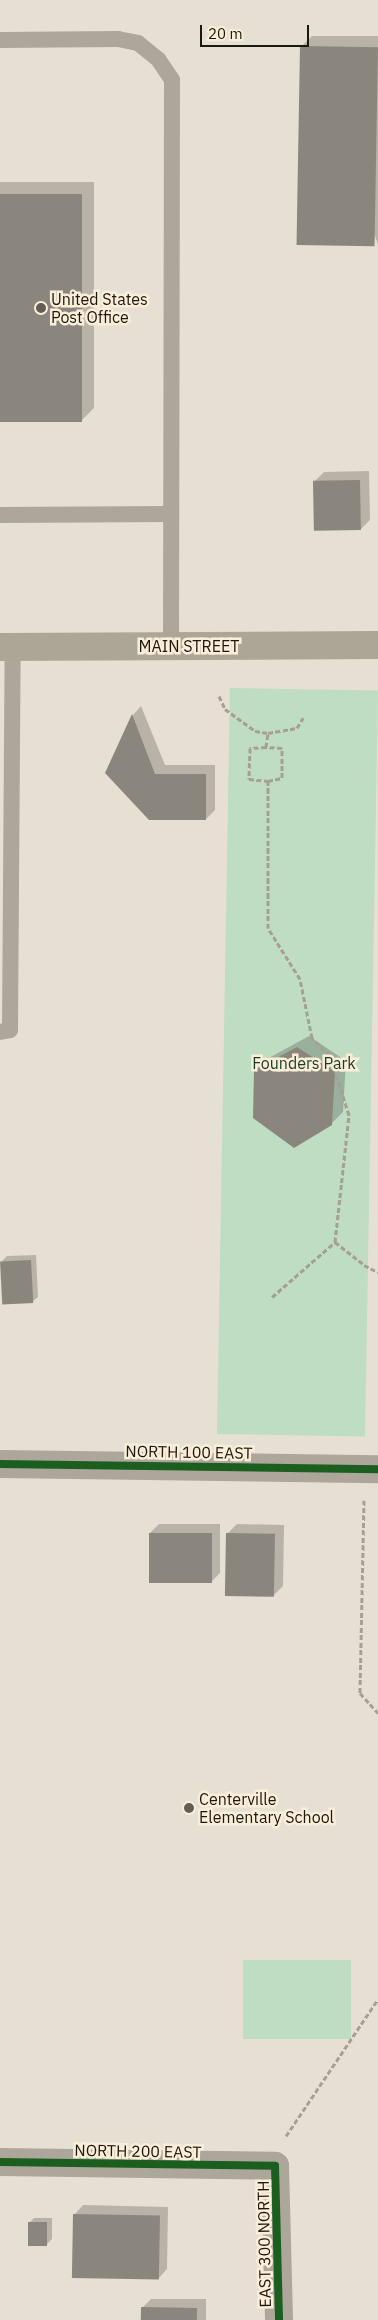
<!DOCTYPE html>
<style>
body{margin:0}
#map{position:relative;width:378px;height:2320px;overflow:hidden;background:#e6dfd3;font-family:"IBM Plex Sans",sans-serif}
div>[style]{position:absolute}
.green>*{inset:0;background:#beddc3;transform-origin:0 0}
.shadow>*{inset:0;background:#0003}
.building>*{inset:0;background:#8b867d;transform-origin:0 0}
.path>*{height:3px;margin-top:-1.5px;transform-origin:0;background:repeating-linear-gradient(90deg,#a59f95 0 5px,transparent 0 7.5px)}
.lane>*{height:16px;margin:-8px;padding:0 8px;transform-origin:8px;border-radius:8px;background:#aca79a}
.street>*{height:28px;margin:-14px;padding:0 14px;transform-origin:14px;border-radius:14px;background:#aca79a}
.secondary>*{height:28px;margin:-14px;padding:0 14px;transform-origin:14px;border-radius:14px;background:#aca697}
.cycleway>*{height:8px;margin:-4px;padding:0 4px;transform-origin:4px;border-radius:4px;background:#1b5e20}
.dots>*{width:14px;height:14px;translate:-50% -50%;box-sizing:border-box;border:2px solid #fbeed8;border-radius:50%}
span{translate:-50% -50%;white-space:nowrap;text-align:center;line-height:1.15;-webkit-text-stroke:5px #fbeed8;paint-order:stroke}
.poi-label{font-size:16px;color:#1c170f}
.left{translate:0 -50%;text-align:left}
.street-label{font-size:16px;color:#1c170f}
.park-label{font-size:16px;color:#153e29}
.scale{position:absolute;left:200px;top:25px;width:109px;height:22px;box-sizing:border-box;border:2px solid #1c170f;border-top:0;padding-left:6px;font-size:15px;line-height:18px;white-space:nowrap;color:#1c170f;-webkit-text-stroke:4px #fbeed8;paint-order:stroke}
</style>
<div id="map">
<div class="green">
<div style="left:230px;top:688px;width:148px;height:746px;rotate:1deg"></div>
<div style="left:243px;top:1960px;width:108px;height:79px"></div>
</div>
<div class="shadow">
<div style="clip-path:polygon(312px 36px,378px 36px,378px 244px,301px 47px)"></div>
<div style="clip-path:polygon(0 182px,94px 182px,94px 408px,81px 421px,0 421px)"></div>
<div style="clip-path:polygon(369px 471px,370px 520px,361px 529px,315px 481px,324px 472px)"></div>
<div style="clip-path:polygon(141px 706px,165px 765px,215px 765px,215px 810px,206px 819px,106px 773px,133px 715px)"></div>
<div style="clip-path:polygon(309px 1036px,346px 1061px,343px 1112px,331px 1124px,255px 1071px,267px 1059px)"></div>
<div style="clip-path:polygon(36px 1255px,38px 1297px,32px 1302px,2px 1261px,7px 1256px)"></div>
<div style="clip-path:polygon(159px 1524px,220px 1524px,220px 1573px,210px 1583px,150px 1533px)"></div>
<div style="clip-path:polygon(237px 1524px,284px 1525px,283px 1586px,274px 1595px,227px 1534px)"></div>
<div style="clip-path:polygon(83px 2205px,168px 2207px,167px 2269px,158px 2279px,74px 2215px)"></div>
<div style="clip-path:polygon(34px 2218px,52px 2218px,52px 2239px,47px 2244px,29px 2223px)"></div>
<div style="clip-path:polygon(151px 2299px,206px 2299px,206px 2320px,142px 2320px,142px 2308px)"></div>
</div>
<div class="building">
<div style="left:300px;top:46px;width:78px;height:199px;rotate:1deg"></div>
<div style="left:0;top:194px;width:82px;height:228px"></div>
<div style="left:360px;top:480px;width:50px;height:47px;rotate:89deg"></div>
<div style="clip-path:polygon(132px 714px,155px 774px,206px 774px,206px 820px,149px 820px,105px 773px)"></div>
<div style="clip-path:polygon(297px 1047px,335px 1072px,332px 1125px,294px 1148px,253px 1118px,254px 1070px)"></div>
<div style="left:31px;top:1260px;width:43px;height:31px;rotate:87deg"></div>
<div style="left:149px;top:1533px;width:63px;height:50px"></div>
<div style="left:226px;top:1533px;width:49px;height:63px;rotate:1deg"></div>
<div style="left:73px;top:2214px;width:87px;height:64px;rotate:1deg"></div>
<div style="left:47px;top:2222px;width:24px;height:19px;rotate:90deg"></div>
<div style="left:141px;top:2307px;width:56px;height:13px;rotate:1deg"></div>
</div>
<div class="path">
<div style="left:219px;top:696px;width:14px;rotate:65deg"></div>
<div style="left:225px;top:709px;width:37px;rotate:36deg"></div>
<div style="left:255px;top:731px;width:13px;rotate:9deg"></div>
<div style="left:266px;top:747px;width:16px;rotate:176deg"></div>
<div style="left:250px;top:748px;width:31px;rotate:92deg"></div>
<div style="left:249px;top:779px;width:19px;rotate:6deg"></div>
<div style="left:335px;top:1242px;width:37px;rotate:38deg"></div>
<div style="left:364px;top:1265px;width:16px;rotate:27deg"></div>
<div style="left:272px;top:1297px;width:84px;rotate:-41.1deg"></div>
<div style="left:335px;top:1242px;width:128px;rotate:-83.7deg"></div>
<div style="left:349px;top:1115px;width:63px;rotate:-107.6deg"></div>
<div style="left:330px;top:1055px;width:25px;rotate:-137deg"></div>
<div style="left:312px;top:1038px;width:60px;rotate:-101.5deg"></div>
<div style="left:300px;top:979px;width:60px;rotate:-122.1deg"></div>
<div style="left:268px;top:928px;width:147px;rotate:-90deg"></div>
<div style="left:268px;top:781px;width:14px;rotate:-12deg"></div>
<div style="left:282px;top:778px;width:30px;rotate:-90deg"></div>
<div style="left:282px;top:748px;width:16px;rotate:-176deg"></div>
<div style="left:266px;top:747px;width:14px;rotate:-82deg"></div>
<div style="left:268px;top:733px;width:29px;rotate:-10deg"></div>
<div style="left:297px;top:728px;width:12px;rotate:-59deg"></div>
<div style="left:364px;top:1500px;width:193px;rotate:91.2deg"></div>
<div style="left:360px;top:1693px;width:27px;rotate:48deg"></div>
<div style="left:286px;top:2136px;width:165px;rotate:-56.1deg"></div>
</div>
<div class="lane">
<div style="left:0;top:40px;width:118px;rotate:-0.5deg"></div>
<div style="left:118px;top:39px;width:20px;rotate:11deg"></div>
<div style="left:138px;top:43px;width:26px;rotate:39deg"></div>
<div style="left:158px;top:59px;width:25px;rotate:56deg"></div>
<div style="left:172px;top:80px;width:566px;rotate:90.1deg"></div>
<div style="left:0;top:515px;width:171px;rotate:-0.3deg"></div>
<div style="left:0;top:1032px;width:10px;rotate:-11deg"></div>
<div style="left:10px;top:1030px;width:383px;rotate:-89.6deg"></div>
</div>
<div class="street">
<div style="left:0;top:1464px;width:378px;rotate:0.8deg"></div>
<div style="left:0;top:2162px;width:275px;rotate:0.8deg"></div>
<div style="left:275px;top:2166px;width:154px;rotate:88.5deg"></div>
</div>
<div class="secondary">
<div style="left:0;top:647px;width:378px;rotate:-0.3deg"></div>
</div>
<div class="cycleway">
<div style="left:0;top:1464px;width:378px;rotate:0.8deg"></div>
<div style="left:0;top:2162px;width:275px;rotate:0.8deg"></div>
<div style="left:275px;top:2166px;width:154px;rotate:88.5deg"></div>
</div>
<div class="dots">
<div style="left:41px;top:308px;background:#635d54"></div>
<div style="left:189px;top:1808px;background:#635d54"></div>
</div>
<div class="poi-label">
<span class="left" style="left:51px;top:308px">United States<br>Post Office</span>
<span class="left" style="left:199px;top:1808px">Centerville<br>Elementary School</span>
</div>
<div class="street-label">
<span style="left:189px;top:646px">MAIN STREET</span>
<span style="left:189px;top:1452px;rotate:1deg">NORTH 100 EAST</span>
<span style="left:138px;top:2151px;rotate:1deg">NORTH 200 EAST</span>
<span style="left:264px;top:2244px;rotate:-91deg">EAST 300 NORTH</span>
</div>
<div class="park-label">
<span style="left:304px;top:1063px">Founders Park</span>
</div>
<div class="scale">20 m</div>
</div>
